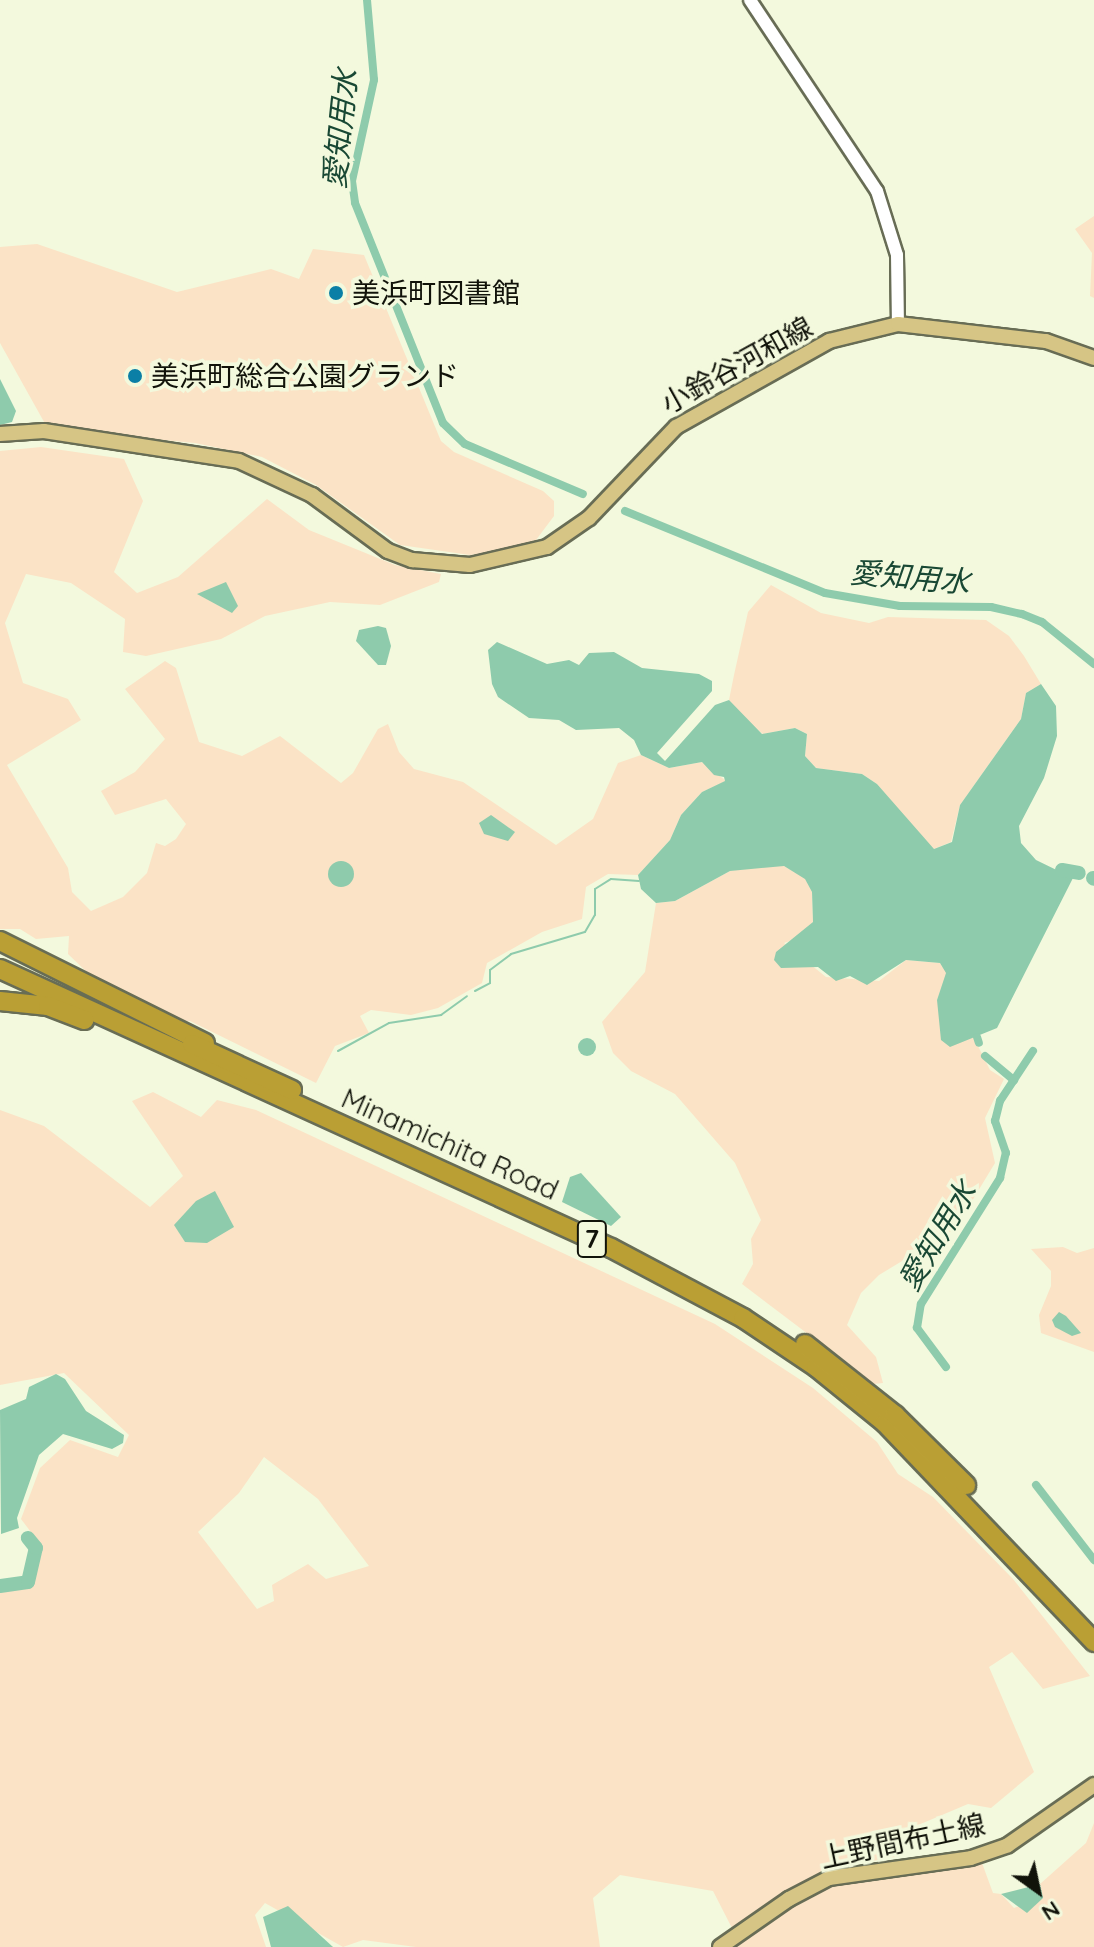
<!DOCTYPE html>
<meta charset="utf-8">
<style>
body{margin:0}
#map{position:relative;width:1094px;height:1947px;overflow:hidden;background:#f3f9dd;font-family:Quicksand,"Noto Sans JP",sans-serif}
div>[style]{position:absolute}
.green>*{inset:0;background:#fbe3c6}
.water>*{inset:0;background:#8ecbac}
.round{border-radius:50%}
.stream>*{height:2px;margin:-1px;padding:0 1px;transform-origin:1px;border-radius:1px;background:#8ecbac}
.canal>*{height:8px;margin:-4px;padding:0 4px;transform-origin:4px;border-radius:4px;background:#8ecbac}
.river>*{height:14px;margin:-7px;padding:0 7px;transform-origin:7px;border-radius:7px;background:#8ecbac}
.roads{filter:drop-shadow(2px 0 #686d55) drop-shadow(-2px 0 #686d55) drop-shadow(0 2px #686d55) drop-shadow(0 -2px #686d55)}
.minor>*{height:12px;margin:-6px;padding:0 6px;transform-origin:6px;border-radius:6px;background:#fff}
.major>*{height:14px;margin:-7px;padding:0 7px;transform-origin:7px;border-radius:7px;background:#d6c585}
.highway>*{height:18px;margin:-9px;padding:0 9px;transform-origin:9px;border-radius:9px;background:#ba9f34}
.dots>*{width:22px;height:22px;translate:-50% -50%;box-sizing:border-box;border:4px solid #f3f9dd;border-radius:50%}
span{translate:-50% -50%;white-space:nowrap;text-align:center;line-height:1.15;-webkit-text-stroke:7px #f3f9dd;paint-order:stroke}
.shield-label span{padding:2px 6px;background:#f3f9dd;border:2px solid;border-radius:6px;-webkit-text-stroke-width:0}
.shield-label{font-size:26px;color:#11130a;font-weight:700}
.poi-label{font-size:28px;color:#11130a}
.left{translate:0 -50%;text-align:left}
.street-label{font-size:28px;color:#11130a}
.water-label{font-size:30px;color:#194834;font-style:italic}
.north{position:absolute;left:998px;top:1851px;width:80px;height:80px;-webkit-text-stroke:6px #f3f9dd;paint-order:stroke;rotate:147deg;font-size:22px;font-weight:700;line-height:32px;text-align:center;color:#11130a}
.north::after{content:'';display:block;margin:auto;width:28px;height:36px;background:#11130a;clip-path:polygon(50% 0,100% 100%,50% 72%,0 100%)}
</style>
<div id="map">
<div class="green">
<div style="clip-path:polygon(1094px 216px,1094px 298px,1090px 296px,1092px 253px,1075px 229px)"></div>
<div style="clip-path:polygon(37px 244px,177px 292px,271px 269px,299px 279px,313px 249px,364px 255px,441px 441px,454px 452px,543px 491px,554px 501px,554px 516px,536px 540px,506px 551px,470px 555px,400px 545px,316px 485px,262px 457px,195px 443px,48px 429px,0 343px,0 247px)"></div>
<div style="clip-path:polygon(41px 447px,124px 459px,143px 501px,114px 572px,137px 593px,178px 577px,267px 499px,309px 530px,395px 565px,441px 574px,439px 582px,380px 605px,330px 602px,265px 616px,221px 639px,146px 656px,123px 652px,125px 619px,71px 583px,26px 574px,5px 623px,23px 683px,68px 699px,81px 720px,7px 765px,68px 868px,72px 892px,91px 911px,123px 897px,147px 873px,156px 843px,165px 846px,176px 839px,186px 824px,166px 799px,115px 815px,101px 791px,135px 772px,165px 739px,125px 689px,165px 661px,176px 668px,199px 742px,242px 756px,280px 736px,341px 783px,353px 773px,378px 729px,388px 724px,399px 752px,414px 769px,463px 782px,556px 845px,593px 819px,618px 763px,641px 755px,669px 768px,702px 762px,726px 781px,702px 792px,681px 815px,670px 840px,638px 875px,608px 874px,586px 887px,582px 919px,542px 932px,487px 963px,482px 983px,438px 1008px,411px 1015px,371px 1010px,360px 1016px,369px 1033px,335px 1046px,316px 1083px,190px 1021px,182px 1022px,91px 976px,68px 954px,69px 936px,36px 939px,20px 929px,0 929px,0 451px)"></div>
<div style="clip-path:polygon(771px 585px,821px 613px,869px 623px,888px 617px,986px 620px,1009px 636px,1024px 656px,1041px 684px,1026px 693px,1021px 719px,960px 805px,951px 842px,934px 849px,926px 844px,877px 784px,862px 774px,816px 768px,805px 756px,807px 734px,795px 728px,763px 734px,742px 718px,729px 700px,734px 675px,748px 612px)"></div>
<div style="clip-path:polygon(756px 866px,784px 866px,805px 878px,812px 892px,813px 922px,800px 937px,784px 943px,826px 977px,879px 981px,906px 960px,940px 963px,947px 973px,937px 1000px,966px 1036px,974px 1038px,990px 1070px,1004px 1079px,985px 1118px,995px 1163px,955px 1229px,879px 1275px,861px 1293px,847px 1325px,876px 1357px,883px 1383px,874px 1384px,742px 1284px,753px 1264px,751px 1239px,761px 1220px,735px 1163px,675px 1094px,631px 1071px,613px 1053px,602px 1022px,645px 972px,656px 903px,675px 901px,730px 871px)"></div>
<div style="clip-path:polygon(evenodd,153px 1092px,201px 1117px,217px 1100px,256px 1110px,715px 1324px,813px 1388px,877px 1442px,898px 1474px,933px 1497px,1013px 1579px,1090px 1676px,1043px 1689px,1012px 1652px,989px 1667px,1034px 1772px,991px 1808px,968px 1804px,904px 1831px,901px 1856px,837px 1867px,785px 1891px,733px 1930px,713px 1891px,620px 1875px,593px 1898px,600px 1947px,416px 1947px,363px 1940px,343px 1947px,265px 1903px,255px 1915px,266px 1947px,0 1947px,0 1592px,31px 1585px,43px 1548px,21px 1519px,40px 1468px,70px 1440px,118px 1457px,129px 1435px,64px 1373px,0 1385px,0 1110px,44px 1126px,150px 1207px,183px 1176px,132px 1101px,153px 1092px,264px 1457px,318px 1499px,369px 1566px,326px 1579px,308px 1564px,272px 1585px,274px 1601px,257px 1609px,198px 1532px,239px 1493px,264px 1457px)"></div>
<div style="clip-path:polygon(1063px 1247px,1077px 1253px,1094px 1248px,1094px 1352px,1041px 1333px,1039px 1315px,1051px 1286px,1051px 1271px,1031px 1249px)"></div>
<div style="clip-path:polygon(1094px 1823px,1094px 1947px,733px 1947px,790px 1902px,832px 1883px,982px 1863px,993px 1893px,1001px 1894px,1014px 1908px,1043px 1898px,1040px 1884px,1086px 1843px)"></div>
</div>
<div class="water">
<div style="clip-path:polygon(0 379px,16px 411px,12px 422px,0 425px)"></div>
<div style="clip-path:polygon(226px 582px,238px 606px,232px 613px,197px 594px)"></div>
<div style="clip-path:polygon(378px 626px,386px 628px,391px 646px,386px 665px,378px 665px,356px 641px,359px 630px)"></div>
<div style="clip-path:polygon(497px 642px,547px 664px,569px 660px,579px 665px,589px 653px,614px 652px,642px 668px,699px 674px,712px 681px,712px 691px,657px 753px,665px 761px,715px 705px,729px 700px,762px 734px,795px 728px,807px 734px,805px 756px,816px 768px,862px 774px,877px 784px,934px 849px,952px 842px,960px 805px,1021px 719px,1026px 693px,1041px 684px,1056px 706px,1057px 736px,1044px 778px,1019px 826px,1021px 843px,1036px 860px,1073px 878px,997px 1028px,950px 1047px,941px 1040px,937px 1000px,946px 973px,940px 963px,906px 960px,867px 985px,850px 976px,836px 981px,818px 967px,781px 968px,774px 960px,776px 952px,813px 922px,812px 892px,805px 879px,784px 866px,730px 871px,675px 901px,656px 903px,641px 889px,638px 875px,670px 840px,681px 815px,702px 792px,725px 781px,724px 777px,714px 775px,702px 762px,669px 768px,641px 755px,634px 740px,619px 728px,576px 730px,559px 720px,529px 718px,498px 697px,492px 684px,488px 650px)"></div>
<div style="clip-path:polygon(491px 815px,515px 832px,508px 841px,484px 834px,479px 823px)"></div>
<div class="round" style="left:328px;top:861px;width:26px;height:26px"></div>
<div class="round" style="left:578px;top:1038px;width:18px;height:18px"></div>
<div style="clip-path:polygon(581px 1173px,621px 1217px,611px 1226px,562px 1202px,570px 1177px)"></div>
<div style="clip-path:polygon(215px 1191px,234px 1227px,207px 1243px,185px 1242px,174px 1225px,196px 1201px)"></div>
<div style="clip-path:polygon(1059px 1312px,1066px 1316px,1081px 1333px,1072px 1336px,1055px 1327px,1052px 1320px)"></div>
<div style="clip-path:polygon(56px 1374px,65px 1379px,86px 1411px,124px 1435px,123px 1443px,112px 1449px,63px 1434px,39px 1455px,17px 1518px,19px 1528px,1px 1534px,0 1410px,26px 1399px,29px 1387px)"></div>
<div style="clip-path:polygon(1040px 1884px,1043px 1898px,1027px 1913px,1001px 1894px)"></div>
<div style="clip-path:polygon(288px 1906px,333px 1947px,271px 1947px,263px 1917px)"></div>
</div>
<div class="stream">
<div style="left:475px;top:991px;width:17px;rotate:-28deg"></div>
<div style="left:490px;top:983px;width:13px;rotate:-90deg"></div>
<div style="left:490px;top:970px;width:26px;rotate:-37deg"></div>
<div style="left:511px;top:954px;width:77px;rotate:-16.6deg"></div>
<div style="left:585px;top:932px;width:20px;rotate:-60deg"></div>
<div style="left:595px;top:915px;width:26px;rotate:-90deg"></div>
<div style="left:595px;top:889px;width:19px;rotate:-32deg"></div>
<div style="left:611px;top:879px;width:28px;rotate:4deg"></div>
<div style="left:338px;top:1051px;width:58px;rotate:-28.8deg"></div>
<div style="left:389px;top:1023px;width:53px;rotate:-8.7deg"></div>
<div style="left:441px;top:1015px;width:32px;rotate:-36deg"></div>
</div>
<div class="canal">
<div style="left:367px;top:0;width:80px;rotate:85deg"></div>
<div style="left:374px;top:80px;width:103px;rotate:102.3deg"></div>
<div style="left:352px;top:181px;width:22px;rotate:82deg"></div>
<div style="left:355px;top:203px;width:237px;rotate:68.2deg"></div>
<div style="left:443px;top:423px;width:30px;rotate:44deg"></div>
<div style="left:465px;top:444px;width:128px;rotate:23deg"></div>
<div style="left:625px;top:511px;width:216px;rotate:22.3deg"></div>
<div style="left:825px;top:593px;width:76px;rotate:9.8deg"></div>
<div style="left:900px;top:606px;width:91px;rotate:0.6deg"></div>
<div style="left:991px;top:607px;width:32px;rotate:13deg"></div>
<div style="left:1022px;top:614px;width:22px;rotate:22deg"></div>
<div style="left:1042px;top:622px;width:67px;rotate:38.9deg"></div>
<div style="left:977px;top:1037px;width:6px;rotate:72deg"></div>
<div style="left:985px;top:1056px;width:38px;rotate:40deg"></div>
<div style="left:946px;top:1367px;width:49px;rotate:-126.6deg"></div>
<div style="left:917px;top:1328px;width:24px;rotate:-81deg"></div>
<div style="left:921px;top:1304px;width:149px;rotate:-57.9deg"></div>
<div style="left:1000px;top:1178px;width:26px;rotate:-77deg"></div>
<div style="left:1006px;top:1153px;width:34px;rotate:-109deg"></div>
<div style="left:995px;top:1121px;width:21px;rotate:-76deg"></div>
<div style="left:1000px;top:1101px;width:60px;rotate:-56.6deg"></div>
<div style="left:1036px;top:1485px;width:95px;rotate:52.3deg"></div>
</div>
<div class="river">
<div style="left:1062px;top:870px;width:17px;rotate:10deg"></div>
<div style="left:1093px;top:878px;width:1px;rotate:45deg"></div>
<div style="left:0;top:1586px;width:28px;rotate:-8deg"></div>
<div style="left:28px;top:1582px;width:35px;rotate:-77deg"></div>
<div style="left:36px;top:1548px;width:13px;rotate:-129deg"></div>
</div>
<div class="roads">
<div class="minor">
<div style="left:750px;top:0;width:229px;rotate:56.4deg"></div>
<div style="left:877px;top:191px;width:67px;rotate:72.6deg"></div>
<div style="left:897px;top:255px;width:69px;rotate:89.2deg"></div>
</div>
<div class="major">
<div style="left:0;top:434px;width:44px;rotate:-3.9deg"></div>
<div style="left:44px;top:431px;width:197px;rotate:8.7deg"></div>
<div style="left:239px;top:461px;width:81px;rotate:25deg"></div>
<div style="left:312px;top:495px;width:94px;rotate:36.4deg"></div>
<div style="left:388px;top:551px;width:26px;rotate:21deg"></div>
<div style="left:412px;top:560px;width:58px;rotate:4.9deg"></div>
<div style="left:470px;top:565px;width:79px;rotate:-13.2deg"></div>
<div style="left:547px;top:547px;width:51px;rotate:-34.6deg"></div>
<div style="left:589px;top:518px;width:126px;rotate:-46.3deg"></div>
<div style="left:676px;top:427px;width:176px;rotate:-29.3deg"></div>
<div style="left:829px;top:341px;width:71px;rotate:-13.8deg"></div>
<div style="left:898px;top:324px;width:149px;rotate:6.6deg"></div>
<div style="left:1046px;top:341px;width:51px;rotate:19.5deg"></div>
<div style="left:720px;top:1947px;width:84px;rotate:-34.8deg"></div>
<div style="left:789px;top:1899px;width:45px;rotate:-27.7deg"></div>
<div style="left:829px;top:1878px;width:143px;rotate:-8deg"></div>
<div style="left:971px;top:1858px;width:39px;rotate:-19deg"></div>
<div style="left:1008px;top:1845px;width:105px;rotate:-34.9deg"></div>
</div>
<div class="highway">
<div style="left:0;top:941px;width:229px;rotate:26.5deg"></div>
<div style="left:0;top:969px;width:672px;rotate:24.54deg"></div>
<div style="left:611px;top:1248px;width:149px;rotate:27.9deg"></div>
<div style="left:743px;top:1318px;width:88px;rotate:33.9deg"></div>
<div style="left:816px;top:1367px;width:89px;rotate:39.1deg"></div>
<div style="left:885px;top:1423px;width:303px;rotate:46.3deg"></div>
<div style="left:0;top:1001px;width:48px;rotate:5.9deg"></div>
<div style="left:48px;top:1006px;width:39px;rotate:21deg"></div>
<div style="left:192px;top:1044px;width:110px;rotate:24.7deg"></div>
<div style="left:805px;top:1344px;width:115px;rotate:38.3deg"></div>
<div style="left:895px;top:1415px;width:100px;rotate:44.6deg"></div>
</div>
</div>
<div class="dots">
<div style="left:336px;top:293px;background:#0b7fa6"></div>
<div style="left:135px;top:376px;background:#0b7fa6"></div>
</div>
<div class="shield-label">
<span style="left:592px;top:1239px">7</span>
</div>
<div class="poi-label">
<span class="left" style="left:352px;top:293px">美浜町図書館</span>
<span class="left" style="left:151px;top:376px">美浜町総合公園グランド</span>
</div>
<div class="street-label">
<span style="left:737px;top:365px;rotate:-29deg">小鈴谷河和線</span>
<span style="left:450px;top:1144px;rotate:24deg">Minamichita Road</span>
<span style="left:903px;top:1841px;rotate:-12deg">上野間布土線</span>
</div>
<div class="water-label">
<span style="left:340px;top:129px;rotate:-84deg">愛知用水</span>
<span style="left:910px;top:577px;rotate:5deg">愛知用水</span>
<span style="left:937px;top:1236px;rotate:-59deg">愛知用水</span>
</div>
<div class="north">N</div>
</div>
